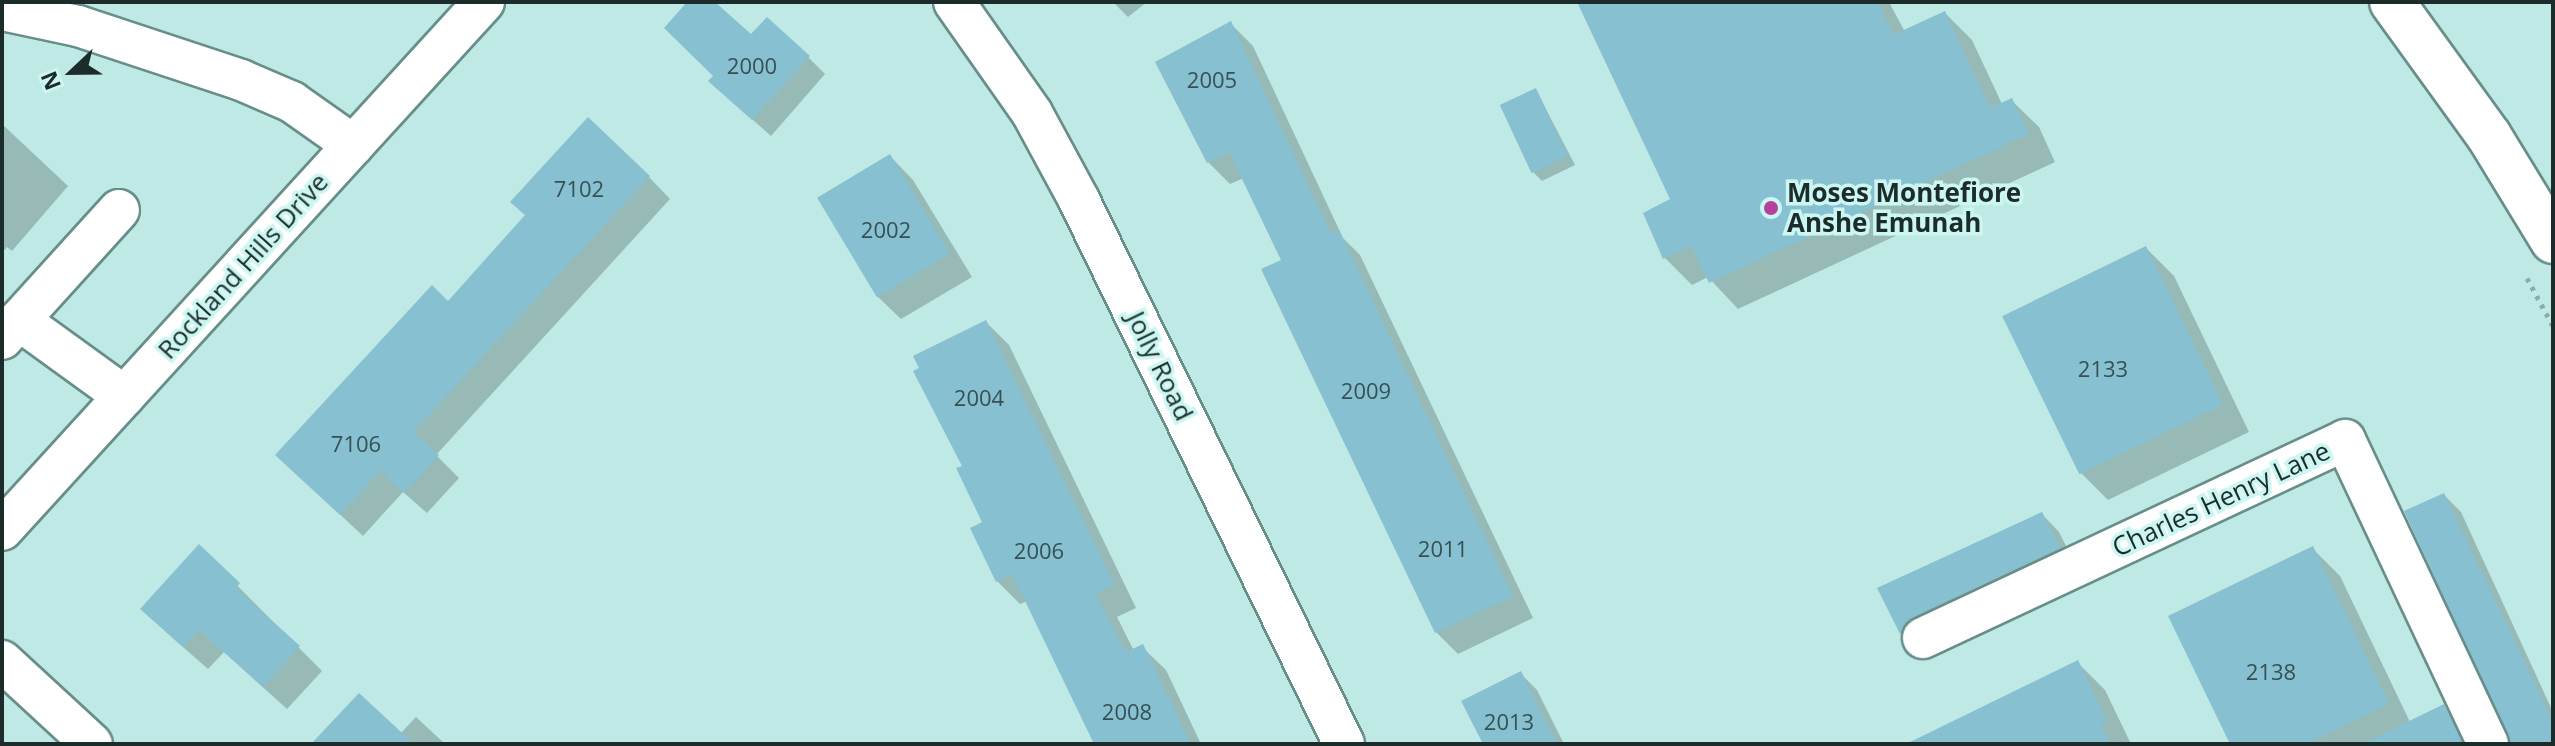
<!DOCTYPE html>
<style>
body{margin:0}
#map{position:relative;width:2555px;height:746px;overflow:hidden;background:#bfe9e4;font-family:"Open Sans",sans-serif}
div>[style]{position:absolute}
.shadow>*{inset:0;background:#0003}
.building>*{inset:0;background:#86c0d1;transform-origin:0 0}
.path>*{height:5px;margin-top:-2.5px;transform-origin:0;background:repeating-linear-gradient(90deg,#8baca8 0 4px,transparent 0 10px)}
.roads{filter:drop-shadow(2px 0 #688e8a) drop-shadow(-2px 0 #688e8a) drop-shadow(0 2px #688e8a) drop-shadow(0 -2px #688e8a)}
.minor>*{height:40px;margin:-20px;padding:0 20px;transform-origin:20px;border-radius:20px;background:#fff}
.tertiary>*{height:44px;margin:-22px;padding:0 22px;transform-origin:22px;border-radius:22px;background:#fff}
.dots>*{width:22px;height:22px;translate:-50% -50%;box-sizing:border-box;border:4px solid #ccf6f1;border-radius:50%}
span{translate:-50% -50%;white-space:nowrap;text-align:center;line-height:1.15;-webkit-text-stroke:7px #ccf6f1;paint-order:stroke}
.number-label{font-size:22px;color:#365154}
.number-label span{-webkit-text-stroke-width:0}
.poi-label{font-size:26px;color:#1c2c2a;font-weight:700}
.left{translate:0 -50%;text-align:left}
.street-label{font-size:26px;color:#1c2c2a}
.frame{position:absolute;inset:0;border:4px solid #1c2c2a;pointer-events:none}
.north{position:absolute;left:32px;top:32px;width:80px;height:80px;-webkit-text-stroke:6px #ccf6f1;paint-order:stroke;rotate:248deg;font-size:22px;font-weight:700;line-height:32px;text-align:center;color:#1c2c2a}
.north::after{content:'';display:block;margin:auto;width:28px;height:36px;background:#1c2c2a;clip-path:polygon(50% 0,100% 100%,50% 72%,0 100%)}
</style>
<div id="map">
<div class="shadow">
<div style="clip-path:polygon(690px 2px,712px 2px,751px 37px,808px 57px,825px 74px,771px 136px,728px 98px)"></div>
<div style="clip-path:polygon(1113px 2px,1147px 2px,1128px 17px)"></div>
<div style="clip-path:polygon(1580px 2px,1889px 2px,1905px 32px,1945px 13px,1972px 40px,2002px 104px,2011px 100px,2039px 127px,2055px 162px,1738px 309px,1708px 277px,1692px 285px,1665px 258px,1672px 200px)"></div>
<div style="clip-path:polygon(1231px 24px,1253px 46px,1343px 238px,1360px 255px,1533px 618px,1458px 654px,1436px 632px,1283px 261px,1244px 178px,1230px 184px,1208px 162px)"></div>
<div style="clip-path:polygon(1536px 90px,1575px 165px,1542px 181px,1533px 172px)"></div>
<div style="clip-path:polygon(2px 124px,68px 186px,12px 251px,7px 247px,2px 253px)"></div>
<div style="clip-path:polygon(890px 156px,913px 180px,972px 277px,901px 319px,877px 296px)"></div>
<div style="clip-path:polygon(649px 177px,670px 199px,436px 455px,459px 478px,427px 513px,403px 492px,363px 536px,300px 477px,527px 216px)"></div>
<div style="clip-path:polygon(2146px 248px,2174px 276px,2249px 432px,2108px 500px,2080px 472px)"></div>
<div style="clip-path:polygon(986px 322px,1009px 345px,1136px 608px,1117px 617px,1134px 651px,1142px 647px,1166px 670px,1201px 744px,1097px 744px,1027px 601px,1020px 604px,997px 581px,985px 523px,964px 466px)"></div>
<div style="clip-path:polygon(2444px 495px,2461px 512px,2553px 712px,2553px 744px,2512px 744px)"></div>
<div style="clip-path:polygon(2042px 514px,2059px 532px,2076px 566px,1918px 649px,1901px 633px,1880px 589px)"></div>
<div style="clip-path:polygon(199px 547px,322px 671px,287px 709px,224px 652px,208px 669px,166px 632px)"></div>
<div style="clip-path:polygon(2312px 548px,2340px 576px,2410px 722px,2443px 706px,2471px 744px,2232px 744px)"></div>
<div style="clip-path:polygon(2077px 662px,2105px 690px,2131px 744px,1943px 744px)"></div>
<div style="clip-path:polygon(1520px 673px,1537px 690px,1564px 744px,1485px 744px)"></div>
<div style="clip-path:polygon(416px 717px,445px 744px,314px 744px,400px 734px)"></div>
</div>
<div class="building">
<div style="clip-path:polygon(687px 2px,715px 2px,751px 34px,767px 17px,810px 56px,752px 120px,708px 81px,713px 76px,664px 28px)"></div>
<div style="clip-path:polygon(1577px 2px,1878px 2px,1893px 35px,1945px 11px,1990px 108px,2012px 98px,2029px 134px,1709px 283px,1691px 246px,1663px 259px,1643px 213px,1670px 199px)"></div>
<div style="clip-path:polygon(1231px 21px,1331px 234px,1339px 230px,1513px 596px,1435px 633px,1261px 269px,1281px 260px,1229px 152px,1207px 163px,1155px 62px)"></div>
<div style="left:1536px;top:88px;width:75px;height:40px;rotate:65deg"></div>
<div style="clip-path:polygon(588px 117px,650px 176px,416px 429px,414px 433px,439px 455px,404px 493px,380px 471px,340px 515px,275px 455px,432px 285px,448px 301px,525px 215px,510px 202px)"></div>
<div style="left:890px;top:154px;width:116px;height:85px;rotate:59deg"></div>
<div style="left:2146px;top:246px;width:176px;height:160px;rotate:64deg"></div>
<div style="clip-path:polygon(986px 320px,1114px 584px,1095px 594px,1126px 652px,1143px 644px,1191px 744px,1094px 744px,1012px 574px,996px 582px,970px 528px,982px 522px,956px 468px,962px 466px,913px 371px,919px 368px,913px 356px)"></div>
<div style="clip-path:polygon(2444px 493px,2540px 694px,2553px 724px,2553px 744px,2511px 744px,2404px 511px)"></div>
<div style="clip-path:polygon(2042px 512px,2060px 548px,1913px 617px,1900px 634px,1877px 588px)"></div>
<div style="clip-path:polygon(199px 544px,240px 583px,236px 588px,300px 646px,263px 687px,199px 630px,183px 647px,140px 609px)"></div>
<div style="clip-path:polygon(2313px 546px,2389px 704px,2307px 744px,2230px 744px,2168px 616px)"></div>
<div style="clip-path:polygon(2078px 660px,2107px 721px,2100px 724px,2110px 744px,1906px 744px)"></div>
<div style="clip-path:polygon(1521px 671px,1557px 744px,1483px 744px,1461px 701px)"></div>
<div style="clip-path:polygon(359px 693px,414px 744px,311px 744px)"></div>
<div style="clip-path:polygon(2444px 704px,2463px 744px,2362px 744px)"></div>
</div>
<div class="path">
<div style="left:2527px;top:278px;width:55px;rotate:61.6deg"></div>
</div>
<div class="roads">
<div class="minor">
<div style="left:954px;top:2px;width:136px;rotate:54.9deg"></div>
<div style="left:1032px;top:113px;width:99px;rotate:61.6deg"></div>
<div style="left:1079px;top:200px;width:605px;rotate:64.03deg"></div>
<div style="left:2px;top:10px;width:78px;rotate:11.9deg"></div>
<div style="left:78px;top:26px;width:172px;rotate:18.3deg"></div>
<div style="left:241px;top:80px;width:56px;rotate:23.3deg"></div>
<div style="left:292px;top:102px;width:75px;rotate:35.2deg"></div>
<div style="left:19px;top:320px;width:130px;rotate:35.9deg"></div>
<div style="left:2px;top:339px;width:174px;rotate:-47.8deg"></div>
<div style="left:2px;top:530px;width:715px;rotate:-47.61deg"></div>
<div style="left:1923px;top:638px;width:466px;rotate:-25.1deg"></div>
<div style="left:2345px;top:440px;width:336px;rotate:64.8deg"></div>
<div style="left:2px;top:661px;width:122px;rotate:42.7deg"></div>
</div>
<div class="tertiary">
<div style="left:2392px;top:2px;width:165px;rotate:54.1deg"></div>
<div style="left:2489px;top:136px;width:123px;rotate:58.6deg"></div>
</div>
</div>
<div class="dots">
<div style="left:1771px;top:208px;background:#b5419b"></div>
</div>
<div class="number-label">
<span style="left:752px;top:66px">2000</span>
<span style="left:1212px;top:80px">2005</span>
<span style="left:579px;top:189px">7102</span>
<span style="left:886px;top:230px">2002</span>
<span style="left:2103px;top:369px">2133</span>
<span style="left:1366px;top:391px">2009</span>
<span style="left:979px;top:398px">2004</span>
<span style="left:356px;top:444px">7106</span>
<span style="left:1443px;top:549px">2011</span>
<span style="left:1039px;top:551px">2006</span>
<span style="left:2271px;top:672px">2138</span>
<span style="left:1127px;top:712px">2008</span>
<span style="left:1509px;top:722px">2013</span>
</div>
<div class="poi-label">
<span class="left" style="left:1787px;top:208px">Moses Montefiore<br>Anshe Emunah</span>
</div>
<div class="street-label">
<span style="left:243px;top:266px;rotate:-48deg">Rockland Hills Drive</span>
<span style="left:1160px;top:366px;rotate:64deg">Jolly Road</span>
<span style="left:2221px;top:499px;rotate:-25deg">Charles Henry Lane</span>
</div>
<div class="frame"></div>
<div class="north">N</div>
</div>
